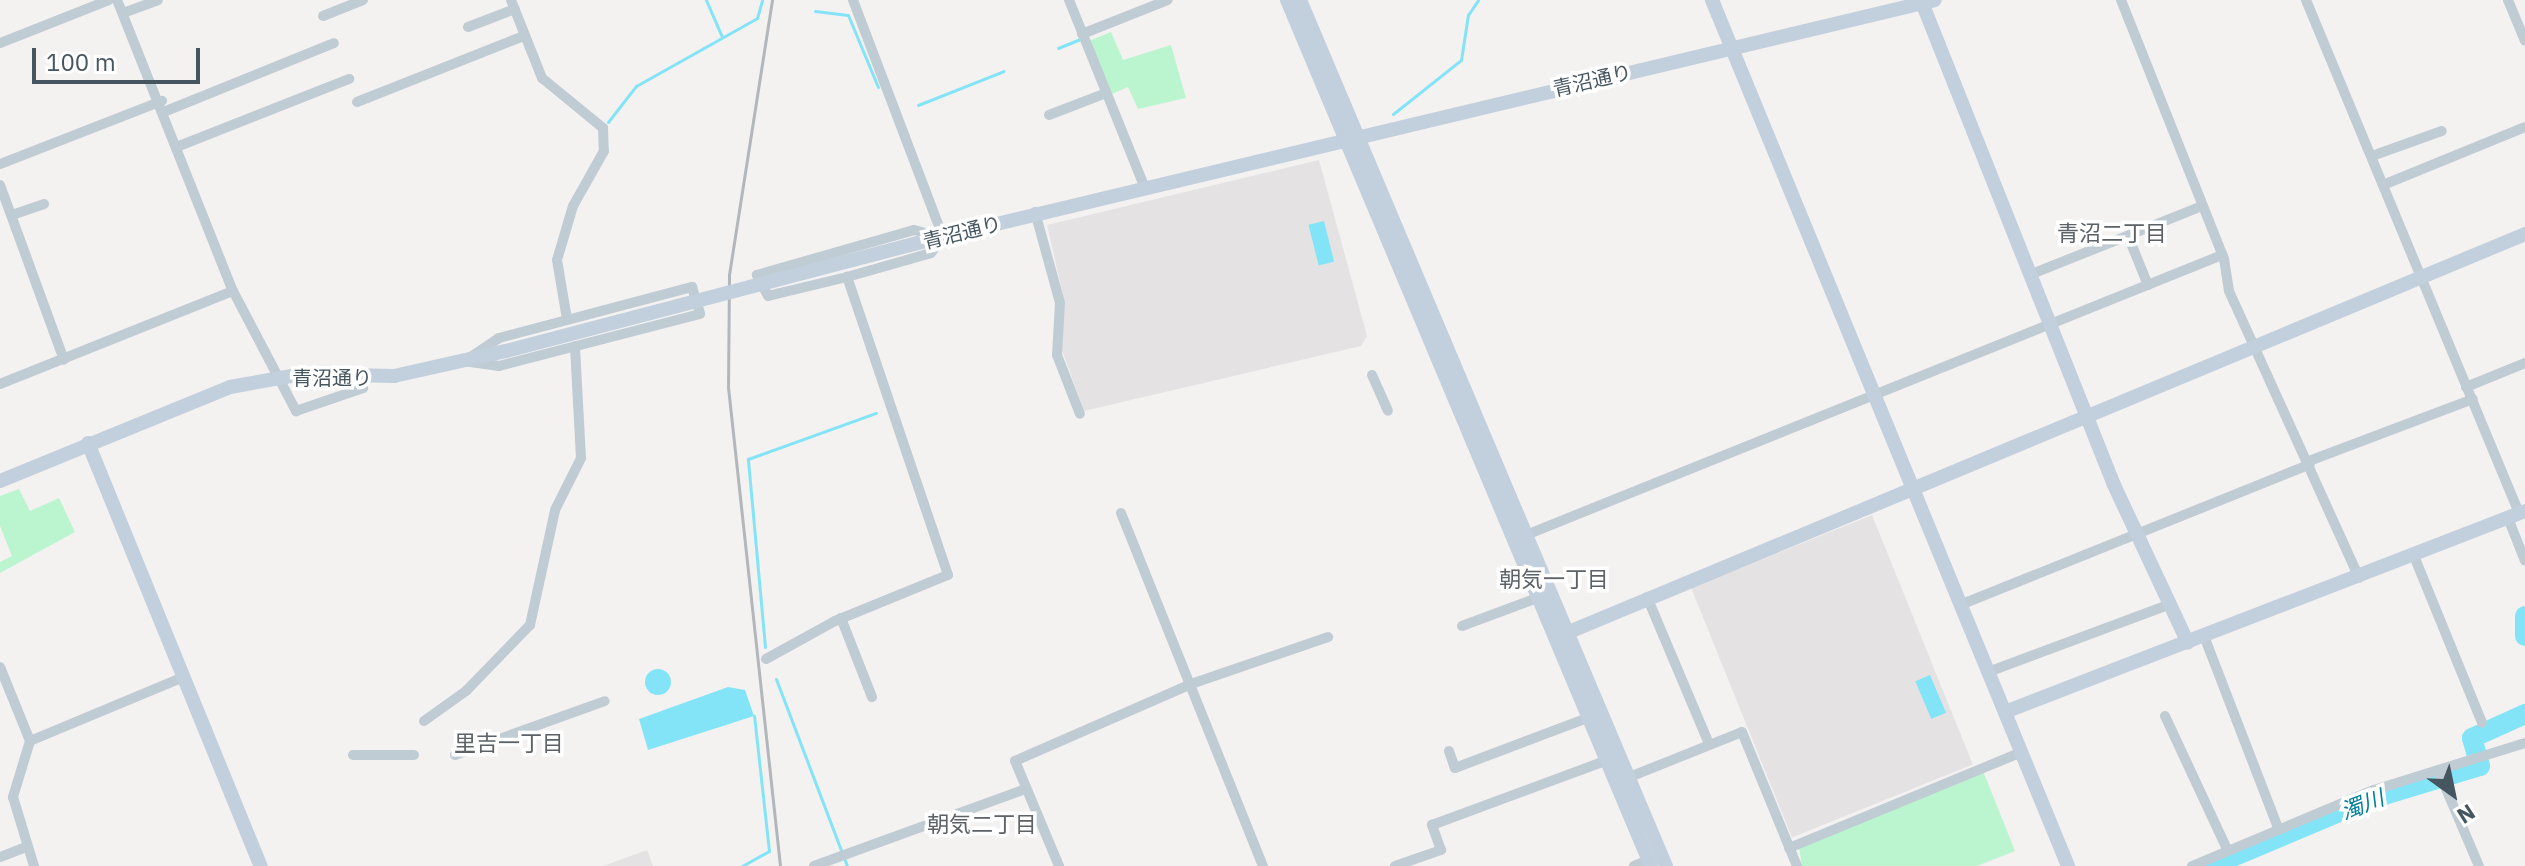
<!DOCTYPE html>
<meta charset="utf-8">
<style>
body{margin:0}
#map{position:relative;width:2525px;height:866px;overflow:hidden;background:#f4f1f1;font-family:"IBM Plex Sans","Noto Sans JP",sans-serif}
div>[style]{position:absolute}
.education>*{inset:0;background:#e5e2e3;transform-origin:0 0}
.green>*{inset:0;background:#bbf5cf}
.water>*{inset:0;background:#84e4f7;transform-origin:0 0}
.round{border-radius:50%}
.stream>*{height:3px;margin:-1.5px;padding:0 1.5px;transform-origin:1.5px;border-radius:1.5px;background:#84e4f7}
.river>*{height:20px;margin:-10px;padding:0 10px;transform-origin:10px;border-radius:10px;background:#84e4f7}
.street>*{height:10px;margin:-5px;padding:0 5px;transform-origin:5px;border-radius:5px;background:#c0ccd4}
.secondary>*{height:14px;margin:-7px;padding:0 7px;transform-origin:7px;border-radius:7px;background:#c2cfdc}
.rail>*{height:3px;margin:-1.5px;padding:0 1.5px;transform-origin:1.5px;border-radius:1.5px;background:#b2b7bc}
.secondary-bridge>*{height:14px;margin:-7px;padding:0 7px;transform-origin:7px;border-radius:7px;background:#c2cfdc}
span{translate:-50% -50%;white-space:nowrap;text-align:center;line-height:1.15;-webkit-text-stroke:7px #fff;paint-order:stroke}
.street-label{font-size:20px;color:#465661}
.neighbourhood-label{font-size:22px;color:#5c6267}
.water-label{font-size:22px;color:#038099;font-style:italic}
.north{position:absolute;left:2413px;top:754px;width:80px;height:80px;-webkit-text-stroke:6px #fff;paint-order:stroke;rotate:147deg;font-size:22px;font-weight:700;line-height:32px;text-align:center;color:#465661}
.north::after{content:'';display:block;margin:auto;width:28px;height:36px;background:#465661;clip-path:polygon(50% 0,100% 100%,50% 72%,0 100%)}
.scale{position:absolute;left:32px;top:48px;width:168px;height:36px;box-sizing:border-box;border:4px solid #465661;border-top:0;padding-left:10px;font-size:24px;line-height:28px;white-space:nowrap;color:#465661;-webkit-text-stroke:6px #fff;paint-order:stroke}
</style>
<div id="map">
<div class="education">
<div style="clip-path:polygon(1319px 160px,1367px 336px,1361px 346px,1084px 411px,1060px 345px,1065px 304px,1047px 225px)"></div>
<div style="left:1872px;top:515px;width:269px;height:195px;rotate:68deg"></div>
<div style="clip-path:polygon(647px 850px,653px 866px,603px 866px)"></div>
</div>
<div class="green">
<div style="clip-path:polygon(1111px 32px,1123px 60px,1171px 45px,1186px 98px,1138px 109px,1128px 87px,1112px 94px,1089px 41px)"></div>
<div style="clip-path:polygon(19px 489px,30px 511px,59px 498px,75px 532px,0 573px,0 562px,12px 556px,0 526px,0 496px)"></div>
<div style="clip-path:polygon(1983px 771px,2015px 851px,1977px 866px,1802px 866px,1799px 847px)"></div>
</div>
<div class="water">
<div style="left:1324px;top:221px;width:42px;height:16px;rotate:76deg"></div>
<div class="round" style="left:645px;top:669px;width:26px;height:26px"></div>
<div style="left:1930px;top:675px;width:41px;height:16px;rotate:67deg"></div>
<div style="clip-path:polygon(728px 687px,745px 690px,754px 716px,648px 750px,639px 719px)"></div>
</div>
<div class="stream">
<div style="left:706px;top:0;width:40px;rotate:66.6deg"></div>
<div style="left:815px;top:11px;width:33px;rotate:7deg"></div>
<div style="left:848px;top:15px;width:78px;rotate:67.4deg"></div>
<div style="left:1058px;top:48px;width:24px;rotate:-22deg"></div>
<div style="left:918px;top:105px;width:92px;rotate:-21.6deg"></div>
<div style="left:1393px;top:114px;width:87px;rotate:-38.5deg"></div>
<div style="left:1461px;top:60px;width:46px;rotate:-81.2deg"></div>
<div style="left:1468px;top:15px;width:18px;rotate:-56deg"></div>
<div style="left:608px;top:122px;width:46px;rotate:-52.1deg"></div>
<div style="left:636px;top:86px;width:139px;rotate:-29.3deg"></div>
<div style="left:757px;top:18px;width:19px;rotate:-74deg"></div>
<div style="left:765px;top:647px;width:189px;rotate:-95.2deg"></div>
<div style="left:748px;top:459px;width:136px;rotate:-19.8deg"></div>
<div style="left:776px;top:679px;width:200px;rotate:69.2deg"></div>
<div style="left:742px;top:866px;width:31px;rotate:-29deg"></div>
<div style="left:769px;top:851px;width:136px;rotate:-96.3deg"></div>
</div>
<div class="river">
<div style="left:2525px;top:616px;width:20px;rotate:90deg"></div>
<div style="left:2211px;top:866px;width:170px;rotate:-22.8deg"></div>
<div style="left:2368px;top:800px;width:117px;rotate:-16.9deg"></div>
<div style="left:2480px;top:766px;width:29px;rotate:-106deg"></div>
<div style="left:2472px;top:738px;width:58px;rotate:-24.4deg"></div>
</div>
<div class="street">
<div style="left:117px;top:0;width:313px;rotate:68.3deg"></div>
<div style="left:233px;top:291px;width:136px;rotate:62.3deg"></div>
<div style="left:296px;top:411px;width:71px;rotate:-18.9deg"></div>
<div style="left:363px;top:388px;width:11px;rotate:-90deg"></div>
<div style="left:511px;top:0;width:84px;rotate:68.3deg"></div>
<div style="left:542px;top:78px;width:79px;rotate:39.3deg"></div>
<div style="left:603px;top:128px;width:23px;rotate:88deg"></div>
<div style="left:604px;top:151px;width:63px;rotate:119.4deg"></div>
<div style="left:573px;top:206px;width:56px;rotate:106.5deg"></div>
<div style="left:557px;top:260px;width:60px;rotate:80.4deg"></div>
<div style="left:1069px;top:0;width:201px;rotate:68deg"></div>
<div style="left:2121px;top:0;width:279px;rotate:68.3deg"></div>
<div style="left:2224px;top:259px;width:32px;rotate:81deg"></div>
<div style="left:2229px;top:291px;width:315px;rotate:65.6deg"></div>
<div style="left:2306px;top:0;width:555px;rotate:67.45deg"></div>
<div style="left:2508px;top:0;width:44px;rotate:67.5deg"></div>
<div style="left:123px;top:13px;width:37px;rotate:-20deg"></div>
<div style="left:323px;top:16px;width:43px;rotate:-21.8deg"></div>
<div style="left:468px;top:27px;width:50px;rotate:-21deg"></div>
<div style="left:1082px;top:34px;width:92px;rotate:-21.6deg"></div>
<div style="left:0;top:43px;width:117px;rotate:-21.5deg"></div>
<div style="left:357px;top:102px;width:180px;rotate:-21.6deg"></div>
<div style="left:166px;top:111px;width:181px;rotate:-22deg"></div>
<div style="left:1049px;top:115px;width:61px;rotate:-21.1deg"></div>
<div style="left:179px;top:146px;width:183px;rotate:-21.5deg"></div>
<div style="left:2372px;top:156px;width:74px;rotate:-19.7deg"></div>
<div style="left:0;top:164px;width:174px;rotate:-21.3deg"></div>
<div style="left:0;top:185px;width:186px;rotate:69.9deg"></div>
<div style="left:2383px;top:185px;width:153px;rotate:-22.2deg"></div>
<div style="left:1035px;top:212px;width:94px;rotate:74.6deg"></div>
<div style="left:1060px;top:303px;width:52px;rotate:93.3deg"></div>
<div style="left:1057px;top:355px;width:63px;rotate:68.7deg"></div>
<div style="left:12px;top:215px;width:34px;rotate:-19deg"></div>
<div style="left:2128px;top:236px;width:53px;rotate:67.8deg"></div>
<div style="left:2029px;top:275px;width:186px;rotate:-21.7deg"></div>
<div style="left:847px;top:277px;width:81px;rotate:166.5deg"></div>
<div style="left:768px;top:296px;width:24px;rotate:-118deg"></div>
<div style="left:757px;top:275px;width:163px;rotate:-16deg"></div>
<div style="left:914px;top:230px;width:30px;rotate:14deg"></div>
<div style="left:692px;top:287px;width:28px;rotate:73deg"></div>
<div style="left:700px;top:314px;width:208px;rotate:165.5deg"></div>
<div style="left:499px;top:366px;width:34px;rotate:-172deg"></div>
<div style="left:465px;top:361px;width:41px;rotate:-34.1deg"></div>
<div style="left:499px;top:338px;width:200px;rotate:-14.8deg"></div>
<div style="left:1372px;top:375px;width:39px;rotate:66deg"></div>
<div style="left:0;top:384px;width:251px;rotate:-21.8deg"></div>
<div style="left:2466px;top:387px;width:64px;rotate:-22.1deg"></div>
<div style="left:2309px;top:461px;width:175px;rotate:-20.7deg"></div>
<div style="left:1121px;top:513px;width:380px;rotate:68.1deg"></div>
<div style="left:2508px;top:518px;width:46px;rotate:68.4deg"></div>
<div style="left:1521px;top:537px;width:756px;rotate:-21.91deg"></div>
<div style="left:2414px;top:556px;width:180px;rotate:67.8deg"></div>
<div style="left:1647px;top:597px;width:160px;rotate:67.1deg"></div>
<div style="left:1960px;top:605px;width:377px;rotate:-21.9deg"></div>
<div style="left:841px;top:618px;width:85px;rotate:68.6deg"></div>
<div style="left:1462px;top:626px;width:83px;rotate:-20.4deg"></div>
<div style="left:2204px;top:636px;width:208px;rotate:68.9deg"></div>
<div style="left:766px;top:659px;width:79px;rotate:-28.8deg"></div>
<div style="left:835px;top:621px;width:122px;rotate:-22.2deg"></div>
<div style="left:948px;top:575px;width:315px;rotate:-108.7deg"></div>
<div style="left:847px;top:277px;width:87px;rotate:-15.9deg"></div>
<div style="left:931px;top:253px;width:20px;rotate:-53deg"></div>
<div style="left:943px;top:237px;width:254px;rotate:-110.8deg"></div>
<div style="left:0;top:667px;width:80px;rotate:67.9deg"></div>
<div style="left:30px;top:741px;width:164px;rotate:-22.6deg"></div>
<div style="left:1988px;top:672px;width:195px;rotate:-20.4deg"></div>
<div style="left:2165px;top:716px;width:149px;rotate:65deg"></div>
<div style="left:424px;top:721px;width:52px;rotate:-35.5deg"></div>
<div style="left:466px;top:691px;width:92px;rotate:-45.9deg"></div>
<div style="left:530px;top:625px;width:118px;rotate:-77.7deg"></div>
<div style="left:555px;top:510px;width:58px;rotate:-63.4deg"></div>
<div style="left:581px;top:458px;width:112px;rotate:-93.1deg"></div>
<div style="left:30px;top:741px;width:59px;rotate:106.9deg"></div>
<div style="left:13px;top:797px;width:72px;rotate:73.1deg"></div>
<div style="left:1449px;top:751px;width:18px;rotate:71deg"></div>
<div style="left:1455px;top:768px;width:144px;rotate:-20.7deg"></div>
<div style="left:353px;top:755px;width:61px"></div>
<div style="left:455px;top:755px;width:159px;rotate:-19.8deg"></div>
<div style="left:2438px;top:770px;width:104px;rotate:66.9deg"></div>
<div style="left:1622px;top:780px;width:129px;rotate:-21.8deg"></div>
<div style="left:1742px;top:732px;width:145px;rotate:67.7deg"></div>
<div style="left:1789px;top:848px;width:252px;rotate:-22.4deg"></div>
<div style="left:0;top:857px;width:28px;rotate:-21deg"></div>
<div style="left:814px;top:866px;width:225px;rotate:-20deg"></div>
<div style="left:1059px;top:866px;width:114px;rotate:-112.7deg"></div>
<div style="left:1015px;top:761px;width:192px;rotate:-23.6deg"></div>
<div style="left:1191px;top:684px;width:145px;rotate:-18.9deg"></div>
<div style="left:1395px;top:866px;width:49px;rotate:-19.2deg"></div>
<div style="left:1441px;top:850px;width:27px;rotate:-110deg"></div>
<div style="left:1432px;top:825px;width:188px;rotate:-20.3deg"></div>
<div style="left:1634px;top:866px;width:16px;rotate:-22deg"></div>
<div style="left:2192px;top:866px;width:197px;rotate:-22.7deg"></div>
<div style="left:2374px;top:790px;width:158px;rotate:-17.3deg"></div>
</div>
<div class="secondary">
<div style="left:1287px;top:0;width:939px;rotate:67.2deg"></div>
<div style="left:1300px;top:0;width:940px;rotate:67.09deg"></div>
<div style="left:1712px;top:0;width:936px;rotate:67.65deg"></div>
<div style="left:1921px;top:0;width:522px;rotate:68.3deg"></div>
<div style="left:2114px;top:485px;width:174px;rotate:64.9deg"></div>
<div style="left:921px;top:242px;width:1042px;rotate:-13.42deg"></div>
<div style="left:88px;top:443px;width:457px;rotate:67.8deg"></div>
<div style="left:0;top:481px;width:248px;rotate:-22.2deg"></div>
<div style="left:230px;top:387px;width:73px;rotate:-10.2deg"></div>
<div style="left:302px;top:374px;width:92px;rotate:1.2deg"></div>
<div style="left:394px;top:376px;width:115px;rotate:-12.6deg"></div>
<div style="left:1557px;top:637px;width:1049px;rotate:-22.6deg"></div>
<div style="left:2005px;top:712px;width:557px;rotate:-21.13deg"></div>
</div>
<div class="rail">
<div style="left:772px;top:0;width:278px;rotate:98.9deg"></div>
<div style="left:729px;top:275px;width:112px;rotate:90.5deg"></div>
<div style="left:728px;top:387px;width:482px;rotate:83.8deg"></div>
</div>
<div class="secondary-bridge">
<div style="left:506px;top:351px;width:429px;rotate:-14.7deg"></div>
</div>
<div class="street-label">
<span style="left:1592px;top:80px;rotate:-13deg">青沼通り</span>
<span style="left:962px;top:232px;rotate:-14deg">青沼通り</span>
<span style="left:332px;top:377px">青沼通り</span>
</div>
<div class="neighbourhood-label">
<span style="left:2112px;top:233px">青沼二丁目</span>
<span style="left:1554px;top:579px">朝気一丁目</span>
<span style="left:509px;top:743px">里吉一丁目</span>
<span style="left:982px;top:824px">朝気二丁目</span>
</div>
<div class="water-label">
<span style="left:2362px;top:804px;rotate:-21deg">濁川</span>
</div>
<div class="north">N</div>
<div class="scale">100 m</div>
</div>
